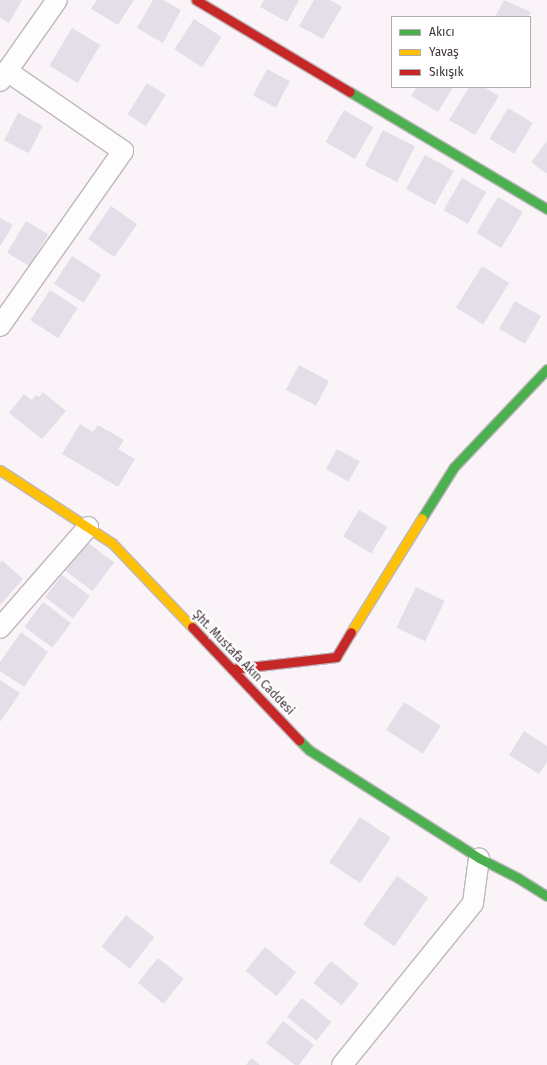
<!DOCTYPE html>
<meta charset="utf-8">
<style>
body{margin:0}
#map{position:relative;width:547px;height:1065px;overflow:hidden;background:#faf4f9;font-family:"Fira Sans",sans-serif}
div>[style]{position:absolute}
.building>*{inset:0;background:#e4dee9;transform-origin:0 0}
.roads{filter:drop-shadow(1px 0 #bfb7bd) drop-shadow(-1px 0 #bfb7bd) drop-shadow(0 1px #bfb7bd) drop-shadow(0 -1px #bfb7bd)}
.street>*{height:20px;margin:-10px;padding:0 10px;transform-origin:10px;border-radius:10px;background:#fefdfe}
.fast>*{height:9px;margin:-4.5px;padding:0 4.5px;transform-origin:4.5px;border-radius:4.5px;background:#4caf50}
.slow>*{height:9px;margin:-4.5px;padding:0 4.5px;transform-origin:4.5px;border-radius:4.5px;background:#ffc107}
.jam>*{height:9px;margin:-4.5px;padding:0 4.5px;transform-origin:4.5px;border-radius:4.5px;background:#c62828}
span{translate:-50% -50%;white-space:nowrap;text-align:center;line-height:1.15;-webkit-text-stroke:4px #fff;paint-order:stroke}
.street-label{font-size:12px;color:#3d323b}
.legend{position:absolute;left:391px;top:16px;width:140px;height:72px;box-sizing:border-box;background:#fff;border:1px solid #b1adb1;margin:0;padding:5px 7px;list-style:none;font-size:12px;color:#3d323b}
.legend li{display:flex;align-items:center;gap:8px;height:20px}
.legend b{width:20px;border:1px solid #b1adb1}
</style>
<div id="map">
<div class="building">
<div style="clip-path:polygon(0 0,22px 0,9px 23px,0 18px)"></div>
<div style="clip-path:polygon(97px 0,134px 0,118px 25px,91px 9px)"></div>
<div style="clip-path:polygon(153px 0,163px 0,181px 10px,163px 43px,137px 28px)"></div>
<div style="clip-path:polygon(264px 0,299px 0,287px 22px,260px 7px)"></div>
<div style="clip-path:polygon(314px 0,330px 0,342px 7px,323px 39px,299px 26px)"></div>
<div style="clip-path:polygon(504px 0,531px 12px,528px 17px,495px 17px)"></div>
<div style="left:194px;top:19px;width:33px;height:36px;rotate:33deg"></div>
<div style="left:72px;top:28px;width:33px;height:44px;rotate:31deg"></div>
<div style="left:267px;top:69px;width:26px;height:30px;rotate:28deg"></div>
<div style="left:147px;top:83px;width:22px;height:37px;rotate:32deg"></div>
<div style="clip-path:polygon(417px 87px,453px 87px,438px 112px,411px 96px)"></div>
<div style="clip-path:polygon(469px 87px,484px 87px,499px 96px,475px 135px,449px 120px)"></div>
<div style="left:508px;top:108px;width:29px;height:36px;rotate:31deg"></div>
<div style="left:344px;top:110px;width:34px;height:37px;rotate:30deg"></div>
<div style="left:18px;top:113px;width:28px;height:31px;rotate:27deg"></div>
<div style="left:383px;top:130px;width:36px;height:40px;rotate:27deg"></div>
<div style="clip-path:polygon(547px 141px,547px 174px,531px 162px)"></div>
<div style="left:425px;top:155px;width:33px;height:39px;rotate:29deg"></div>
<div style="left:462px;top:178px;width:28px;height:37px;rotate:30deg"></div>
<div style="left:498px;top:197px;width:29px;height:42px;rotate:31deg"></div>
<div style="left:111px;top:206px;width:32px;height:40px;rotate:35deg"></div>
<div style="clip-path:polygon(0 218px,13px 225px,1px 245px,0 245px)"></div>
<div style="left:26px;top:221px;width:26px;height:37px;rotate:31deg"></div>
<div style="left:72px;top:256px;width:35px;height:33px;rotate:33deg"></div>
<div style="left:482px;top:266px;width:32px;height:49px;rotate:32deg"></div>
<div style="left:50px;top:290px;width:33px;height:36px;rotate:33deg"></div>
<div style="left:515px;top:301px;width:30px;height:32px;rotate:30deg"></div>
<div style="left:299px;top:365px;width:34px;height:28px;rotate:28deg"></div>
<div style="clip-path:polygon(43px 392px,66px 411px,42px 439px,9px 413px,24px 394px,32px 400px,36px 395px,39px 397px)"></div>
<div style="clip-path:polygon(80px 424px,93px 432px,98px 425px,124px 440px,118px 449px,135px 459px,118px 487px,62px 454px)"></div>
<div style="left:337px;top:449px;width:26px;height:23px;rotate:29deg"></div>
<div style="left:359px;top:510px;width:33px;height:31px;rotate:31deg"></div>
<div style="left:87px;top:542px;width:34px;height:36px;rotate:37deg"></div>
<div style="clip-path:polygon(2px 560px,23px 579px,0 605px,0 563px)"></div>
<div style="left:62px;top:575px;width:35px;height:28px;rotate:37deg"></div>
<div style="left:416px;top:587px;width:32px;height:45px;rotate:26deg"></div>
<div style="left:43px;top:602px;width:35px;height:31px;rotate:37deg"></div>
<div style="clip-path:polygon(21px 632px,48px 652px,24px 687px,0 671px,0 662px)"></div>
<div style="clip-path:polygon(0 680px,20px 693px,0 722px)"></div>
<div style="left:404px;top:702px;width:44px;height:33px;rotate:33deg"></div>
<div style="clip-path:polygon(524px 731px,547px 746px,547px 762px,539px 774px,509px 755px)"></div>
<div style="left:360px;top:817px;width:37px;height:55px;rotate:34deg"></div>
<div style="left:397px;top:876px;width:38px;height:59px;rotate:35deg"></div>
<div style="left:126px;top:915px;width:36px;height:40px;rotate:38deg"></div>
<div style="left:265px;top:947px;width:40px;height:31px;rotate:39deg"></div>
<div style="left:158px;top:958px;width:33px;height:32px;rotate:39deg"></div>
<div style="left:331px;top:961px;width:36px;height:28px;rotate:39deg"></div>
<div style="left:302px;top:998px;width:38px;height:24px;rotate:39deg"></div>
<div style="clip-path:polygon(283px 1021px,314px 1045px,299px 1065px,295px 1065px,266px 1043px)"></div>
<div style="clip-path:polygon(251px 1058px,260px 1065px,246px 1065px)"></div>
</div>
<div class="roads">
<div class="street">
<div style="left:0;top:81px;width:99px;rotate:-54.9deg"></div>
<div style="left:0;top:326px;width:214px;rotate:-54.9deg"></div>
<div style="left:123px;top:151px;width:141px;rotate:-145.4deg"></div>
<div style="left:0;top:628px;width:134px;rotate:-48.9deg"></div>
<div style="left:342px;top:1065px;width:208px;rotate:-51deg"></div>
<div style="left:473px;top:903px;width:45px;rotate:-82.4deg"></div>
</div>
<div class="fast">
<div style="left:350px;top:92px;width:229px;rotate:30.7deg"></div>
<div style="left:422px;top:518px;width:60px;rotate:-57.9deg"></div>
<div style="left:454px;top:467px;width:135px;rotate:-46.5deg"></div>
<div style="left:299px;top:740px;width:14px;rotate:45deg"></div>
<div style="left:309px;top:750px;width:201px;rotate:32.4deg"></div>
<div style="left:479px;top:858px;width:44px;rotate:27.1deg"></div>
<div style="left:518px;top:878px;width:34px;rotate:32deg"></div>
</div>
<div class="slow">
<div style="left:0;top:470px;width:134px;rotate:33.1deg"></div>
<div style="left:112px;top:543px;width:116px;rotate:46.4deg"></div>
<div style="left:351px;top:632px;width:134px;rotate:-58.1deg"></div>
</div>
<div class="jam">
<div style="left:196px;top:0;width:179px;rotate:30.9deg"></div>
<div style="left:192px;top:627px;width:156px;rotate:46.6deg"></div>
<div style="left:232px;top:669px;width:105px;rotate:-6.6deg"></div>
<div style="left:336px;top:657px;width:29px;rotate:-59deg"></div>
</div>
</div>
<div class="street-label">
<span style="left:243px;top:663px;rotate:46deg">Şht. Mustafa Akın Caddesi</span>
</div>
<ul class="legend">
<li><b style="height:5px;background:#4caf50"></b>Akıcı</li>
<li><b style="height:5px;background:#ffc107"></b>Yavaş</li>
<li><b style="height:5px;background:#c62828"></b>Sıkışık</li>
</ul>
</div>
